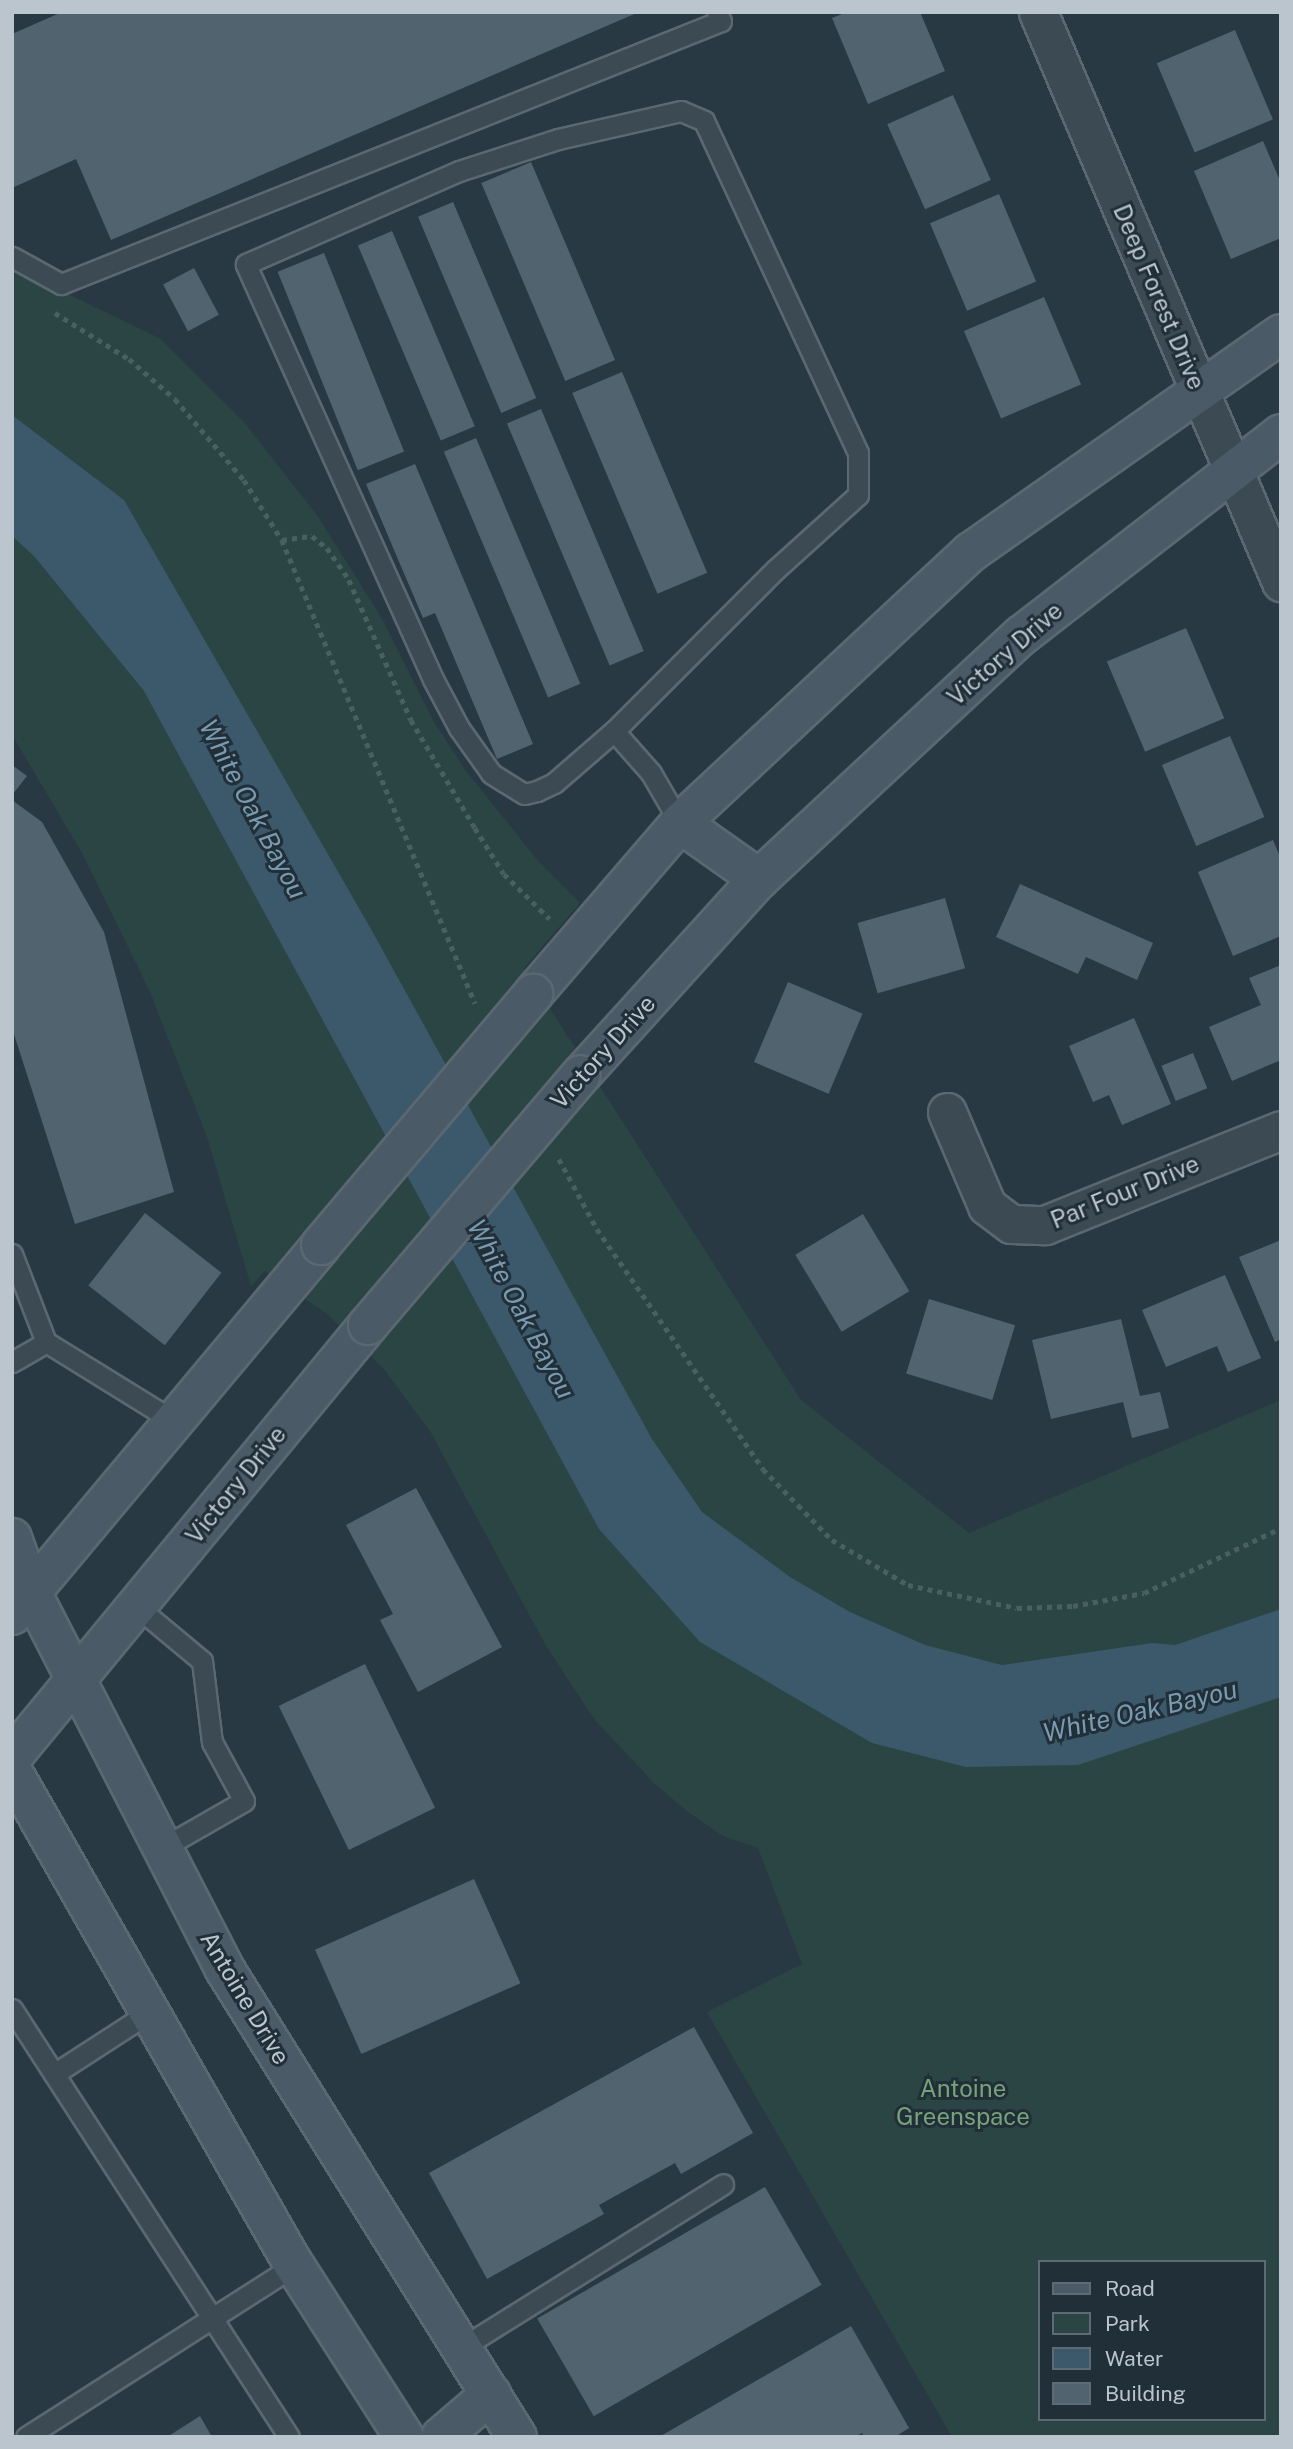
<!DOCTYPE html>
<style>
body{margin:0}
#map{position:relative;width:1293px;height:2449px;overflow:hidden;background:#283944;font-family:"Public Sans",sans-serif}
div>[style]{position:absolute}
.green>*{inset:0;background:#2a4543}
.water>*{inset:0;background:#3c586b}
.building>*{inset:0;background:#51636f;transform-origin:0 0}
.path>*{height:4.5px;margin-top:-2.25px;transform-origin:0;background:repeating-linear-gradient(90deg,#48615f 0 5px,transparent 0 10px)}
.roads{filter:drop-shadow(2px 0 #5b6871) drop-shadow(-2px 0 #5b6871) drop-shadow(0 2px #5b6871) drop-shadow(0 -2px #5b6871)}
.service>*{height:19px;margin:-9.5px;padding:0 9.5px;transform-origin:9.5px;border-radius:9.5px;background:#3c4a54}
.minor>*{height:37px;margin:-18.5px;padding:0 18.5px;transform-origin:18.5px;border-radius:18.5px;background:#3c4a54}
.secondary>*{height:38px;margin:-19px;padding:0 19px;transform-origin:19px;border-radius:19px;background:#4a5a67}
.bridges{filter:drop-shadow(2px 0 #5b6871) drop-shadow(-2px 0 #5b6871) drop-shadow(0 2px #5b6871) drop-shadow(0 -2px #5b6871)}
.secondary-bridge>*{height:38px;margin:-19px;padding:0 19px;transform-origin:19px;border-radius:19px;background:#4a5a67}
span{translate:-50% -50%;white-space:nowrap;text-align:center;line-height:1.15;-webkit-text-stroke:6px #212f39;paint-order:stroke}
.street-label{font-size:24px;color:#bac5cd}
.park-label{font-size:24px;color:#78a37a}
.water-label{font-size:26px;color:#7a9ab0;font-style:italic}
.frame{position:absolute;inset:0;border:14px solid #bac5cd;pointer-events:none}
.legend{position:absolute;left:1038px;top:2260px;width:228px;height:161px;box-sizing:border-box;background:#212f39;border:2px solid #5e6b74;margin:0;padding:9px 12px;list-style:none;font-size:21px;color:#bac5cd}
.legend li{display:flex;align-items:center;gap:14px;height:35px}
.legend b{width:35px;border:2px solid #5e6b74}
</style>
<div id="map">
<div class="green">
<div style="clip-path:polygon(evenodd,12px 267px,159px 338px,243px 421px,317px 515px,381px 617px,434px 722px,466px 771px,539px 862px,580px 903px,524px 968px,801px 1400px,969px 1533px,1281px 1400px,1281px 2437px,952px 2437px,707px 2012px,802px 1964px,758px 1848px,723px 1836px,688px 1812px,655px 1784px,595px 1720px,546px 1646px,430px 1431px,383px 1368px,327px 1314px,265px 1271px,251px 1286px,207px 1137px,150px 992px,82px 853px,12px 735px,12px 267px,1039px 2262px,1263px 2262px,1263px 2419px,1039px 2419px,1039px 2262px)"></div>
</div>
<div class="water">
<div style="clip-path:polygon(12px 415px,124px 500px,371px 929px,652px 1439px,702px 1512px,790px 1577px,850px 1612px,925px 1645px,1002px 1665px,1152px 1643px,1175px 1645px,1281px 1609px,1281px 1697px,1078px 1765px,966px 1767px,872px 1743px,700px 1642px,599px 1529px,144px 691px,34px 556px,12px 536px)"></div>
</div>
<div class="building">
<div style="clip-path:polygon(62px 12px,639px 12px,111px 240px,76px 159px,12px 188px,12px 34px)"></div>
<div style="clip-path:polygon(847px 12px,920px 12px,945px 71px,868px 104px,832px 18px)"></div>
<div style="left:1235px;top:30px;width:97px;height:85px;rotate:67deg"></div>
<div style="left:953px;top:95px;width:93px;height:72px;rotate:66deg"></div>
<div style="clip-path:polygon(1263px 141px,1281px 183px,1281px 238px,1231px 259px,1194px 171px)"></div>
<div style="left:531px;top:162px;width:215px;height:54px;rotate:67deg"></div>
<div style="left:999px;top:194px;width:95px;height:75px;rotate:67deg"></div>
<div style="left:453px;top:202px;width:213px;height:38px;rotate:67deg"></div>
<div style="left:392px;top:231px;width:212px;height:37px;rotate:67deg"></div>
<div style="left:324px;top:253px;width:214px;height:50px;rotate:68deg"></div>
<div style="left:194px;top:268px;width:53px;height:35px;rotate:62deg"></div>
<div style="left:1044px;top:297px;width:95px;height:87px;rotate:67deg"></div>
<div style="left:622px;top:372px;width:218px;height:54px;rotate:67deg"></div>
<div style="left:541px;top:409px;width:263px;height:37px;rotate:67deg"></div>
<div style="left:476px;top:438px;width:267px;height:35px;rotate:67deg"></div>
<div style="clip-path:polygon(415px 464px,533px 744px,497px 759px,435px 613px,423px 618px,366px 484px)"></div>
<div style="left:1186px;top:628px;width:98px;height:86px;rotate:67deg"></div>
<div style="left:1230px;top:736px;width:88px;height:74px;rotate:67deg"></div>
<div style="clip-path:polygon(12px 765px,27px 776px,12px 795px)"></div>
<div style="clip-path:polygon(12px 800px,42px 822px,104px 932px,174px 1192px,75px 1224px,12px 1028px)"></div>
<div style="clip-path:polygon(1273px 840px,1281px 859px,1281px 936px,1233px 956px,1198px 872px)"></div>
<div style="clip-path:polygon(1020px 884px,1153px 943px,1137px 980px,1086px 957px,1078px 974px,996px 937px)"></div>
<div style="left:945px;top:898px;width:73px;height:91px;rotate:74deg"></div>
<div style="clip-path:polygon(1281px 965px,1281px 1060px,1232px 1081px,1209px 1027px,1261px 1005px,1249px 978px)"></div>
<div style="left:788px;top:982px;width:81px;height:87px;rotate:23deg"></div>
<div style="clip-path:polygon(1134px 1018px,1171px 1104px,1122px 1125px,1109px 1095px,1093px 1102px,1069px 1046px)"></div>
<div style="left:1193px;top:1053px;width:38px;height:34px;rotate:68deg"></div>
<div style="left:145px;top:1213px;width:97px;height:92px;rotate:38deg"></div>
<div style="left:863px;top:1214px;width:90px;height:79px;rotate:59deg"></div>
<div style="clip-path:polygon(1281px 1240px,1281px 1339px,1275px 1342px,1239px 1257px)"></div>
<div style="clip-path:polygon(1225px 1275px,1261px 1358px,1228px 1372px,1217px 1346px,1166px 1367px,1142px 1310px)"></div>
<div style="left:929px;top:1299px;width:90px;height:78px;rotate:17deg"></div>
<div style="clip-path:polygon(1121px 1319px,1140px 1396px,1160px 1392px,1169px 1428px,1132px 1438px,1123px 1402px,1051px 1419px,1032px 1340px)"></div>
<div style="clip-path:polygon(416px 1488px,502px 1647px,418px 1692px,380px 1620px,393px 1614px,346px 1525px)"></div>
<div style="left:365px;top:1664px;width:160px;height:96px;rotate:64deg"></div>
<div style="left:474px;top:1879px;width:114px;height:174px;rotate:66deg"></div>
<div style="clip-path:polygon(694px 2027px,753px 2133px,681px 2174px,675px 2163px,599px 2205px,604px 2214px,487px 2279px,429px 2173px)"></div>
<div style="left:765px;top:2187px;width:113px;height:263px;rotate:60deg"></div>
<div style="clip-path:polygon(851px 2326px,909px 2428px,895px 2437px,864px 2437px,862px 2433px,855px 2437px,659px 2437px)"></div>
<div style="clip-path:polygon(200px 2416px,212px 2437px,167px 2437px)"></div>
</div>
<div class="path">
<div style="left:55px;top:313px;width:87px;rotate:31.9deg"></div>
<div style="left:129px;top:359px;width:61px;rotate:41deg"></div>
<div style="left:175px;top:399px;width:106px;rotate:49.6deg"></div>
<div style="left:244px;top:480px;width:71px;rotate:57.7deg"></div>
<div style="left:282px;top:540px;width:502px;rotate:67.37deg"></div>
<div style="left:282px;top:540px;width:30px;rotate:-8deg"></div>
<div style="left:312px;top:536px;width:19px;rotate:39deg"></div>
<div style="left:327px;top:548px;width:39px;rotate:55deg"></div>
<div style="left:349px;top:580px;width:153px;rotate:66.1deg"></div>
<div style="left:411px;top:720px;width:126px;rotate:59.3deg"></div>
<div style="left:475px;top:828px;width:54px;rotate:57.8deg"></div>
<div style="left:504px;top:874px;width:64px;rotate:44.4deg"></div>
<div style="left:559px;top:1159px;width:80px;rotate:61.5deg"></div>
<div style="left:597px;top:1229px;width:292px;rotate:55.3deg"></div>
<div style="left:763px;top:1469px;width:99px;rotate:45.8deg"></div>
<div style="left:832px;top:1540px;width:88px;rotate:30.6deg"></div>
<div style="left:908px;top:1585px;width:111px;rotate:11.9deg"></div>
<div style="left:1017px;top:1608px;width:56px;rotate:-2deg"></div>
<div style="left:1073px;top:1606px;width:72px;rotate:-10.4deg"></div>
<div style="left:1144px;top:1593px;width:152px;rotate:-25.4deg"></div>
</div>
<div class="roads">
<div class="service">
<div style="left:12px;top:257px;width:56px;rotate:28.9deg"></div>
<div style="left:61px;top:284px;width:710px;rotate:-21.73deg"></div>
<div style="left:721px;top:21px;width:10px;rotate:-114deg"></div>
<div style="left:614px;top:731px;width:79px;rotate:139.1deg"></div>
<div style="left:554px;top:783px;width:19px;rotate:155deg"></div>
<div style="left:537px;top:791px;width:13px;rotate:167deg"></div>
<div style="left:524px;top:794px;width:39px;rotate:-148deg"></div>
<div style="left:491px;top:773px;width:55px;rotate:-125.4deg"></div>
<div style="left:459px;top:728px;width:55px;rotate:-118deg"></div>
<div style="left:433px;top:679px;width:455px;rotate:-114.3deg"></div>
<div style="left:246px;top:264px;width:232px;rotate:-23.6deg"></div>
<div style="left:459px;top:171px;width:104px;rotate:-17.9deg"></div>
<div style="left:558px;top:139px;width:126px;rotate:-12.8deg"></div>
<div style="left:681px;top:111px;width:25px;rotate:23deg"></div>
<div style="left:704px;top:121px;width:366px;rotate:65.1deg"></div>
<div style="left:858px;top:453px;width:42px;rotate:90deg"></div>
<div style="left:858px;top:495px;width:110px;rotate:137.9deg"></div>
<div style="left:776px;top:569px;width:229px;rotate:135deg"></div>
<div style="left:614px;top:731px;width:56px;rotate:48.6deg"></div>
<div style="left:651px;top:773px;width:58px;rotate:59.9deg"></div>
<div style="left:12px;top:1254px;width:94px;rotate:68.9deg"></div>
<div style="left:46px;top:1342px;width:150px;rotate:31.7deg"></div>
<div style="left:12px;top:1362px;width:39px;rotate:-30deg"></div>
<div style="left:136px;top:1606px;width:86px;rotate:39.8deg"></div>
<div style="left:202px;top:1661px;width:82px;rotate:83deg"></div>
<div style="left:212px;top:1742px;width:67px;rotate:61.5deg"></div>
<div style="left:244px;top:1801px;width:95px;rotate:150.2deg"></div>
<div style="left:12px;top:2009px;width:510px;rotate:57.09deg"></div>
<div style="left:54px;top:2074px;width:114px;rotate:-32.9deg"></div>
<div style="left:461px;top:2348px;width:309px;rotate:-32deg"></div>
<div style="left:26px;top:2437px;width:319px;rotate:-32.6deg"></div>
</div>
<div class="minor">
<div style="left:1038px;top:12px;width:620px;rotate:66.91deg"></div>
<div style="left:947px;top:1112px;width:102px;rotate:66.9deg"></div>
<div style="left:987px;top:1206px;width:30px;rotate:37deg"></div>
<div style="left:1011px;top:1224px;width:34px;rotate:2deg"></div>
<div style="left:1045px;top:1225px;width:254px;rotate:-21.9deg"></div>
</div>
<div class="secondary">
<div style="left:680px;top:823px;width:97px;rotate:35.3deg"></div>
<div style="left:533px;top:994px;width:225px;rotate:-49.3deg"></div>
<div style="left:680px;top:823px;width:398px;rotate:-43deg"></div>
<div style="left:971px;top:552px;width:379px;rotate:-35.1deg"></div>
<div style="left:581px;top:1075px;width:265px;rotate:-47.8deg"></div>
<div style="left:759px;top:879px;width:359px;rotate:-42.9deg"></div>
<div style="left:1022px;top:635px;width:328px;rotate:-37.8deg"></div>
<div style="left:12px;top:1538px;width:57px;rotate:70.6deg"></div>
<div style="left:31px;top:1592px;width:423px;rotate:62.8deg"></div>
<div style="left:224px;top:1968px;width:553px;rotate:58.01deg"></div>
<div style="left:12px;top:1615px;width:482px;rotate:-50.1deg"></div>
<div style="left:12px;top:1757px;width:560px;rotate:-50.51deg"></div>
<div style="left:12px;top:1771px;width:563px;rotate:60.29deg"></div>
<div style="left:291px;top:2260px;width:210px;rotate:57.4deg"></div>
<div style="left:441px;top:2437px;width:66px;rotate:-40.7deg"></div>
</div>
</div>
<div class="bridges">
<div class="secondary-bridge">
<div style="left:321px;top:1245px;width:329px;rotate:-49.8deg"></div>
<div style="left:368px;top:1325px;width:328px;rotate:-49.6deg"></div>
</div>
</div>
<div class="street-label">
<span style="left:1159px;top:297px;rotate:67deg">Deep Forest Drive</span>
<span style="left:1005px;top:654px;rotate:-41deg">Victory Drive</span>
<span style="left:603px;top:1052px;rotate:-48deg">Victory Drive</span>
<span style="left:1125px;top:1192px;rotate:-22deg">Par Four Drive</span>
<span style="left:236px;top:1485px;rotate:-51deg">Victory Drive</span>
<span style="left:245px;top:1998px;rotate:59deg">Antoine Drive</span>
</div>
<div class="park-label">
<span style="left:963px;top:2103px">Antoine<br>Greenspace</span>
</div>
<div class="water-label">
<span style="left:253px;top:809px;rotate:62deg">White Oak Bayou</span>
<span style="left:521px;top:1309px;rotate:62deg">White Oak Bayou</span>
<span style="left:1140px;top:1711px;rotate:-13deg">White Oak Bayou</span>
</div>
<div class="frame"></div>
<ul class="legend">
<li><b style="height:9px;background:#4a5a67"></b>Road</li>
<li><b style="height:19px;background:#2a4543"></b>Park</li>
<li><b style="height:19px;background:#3c586b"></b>Water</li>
<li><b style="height:19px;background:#51636f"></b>Building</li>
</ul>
</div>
